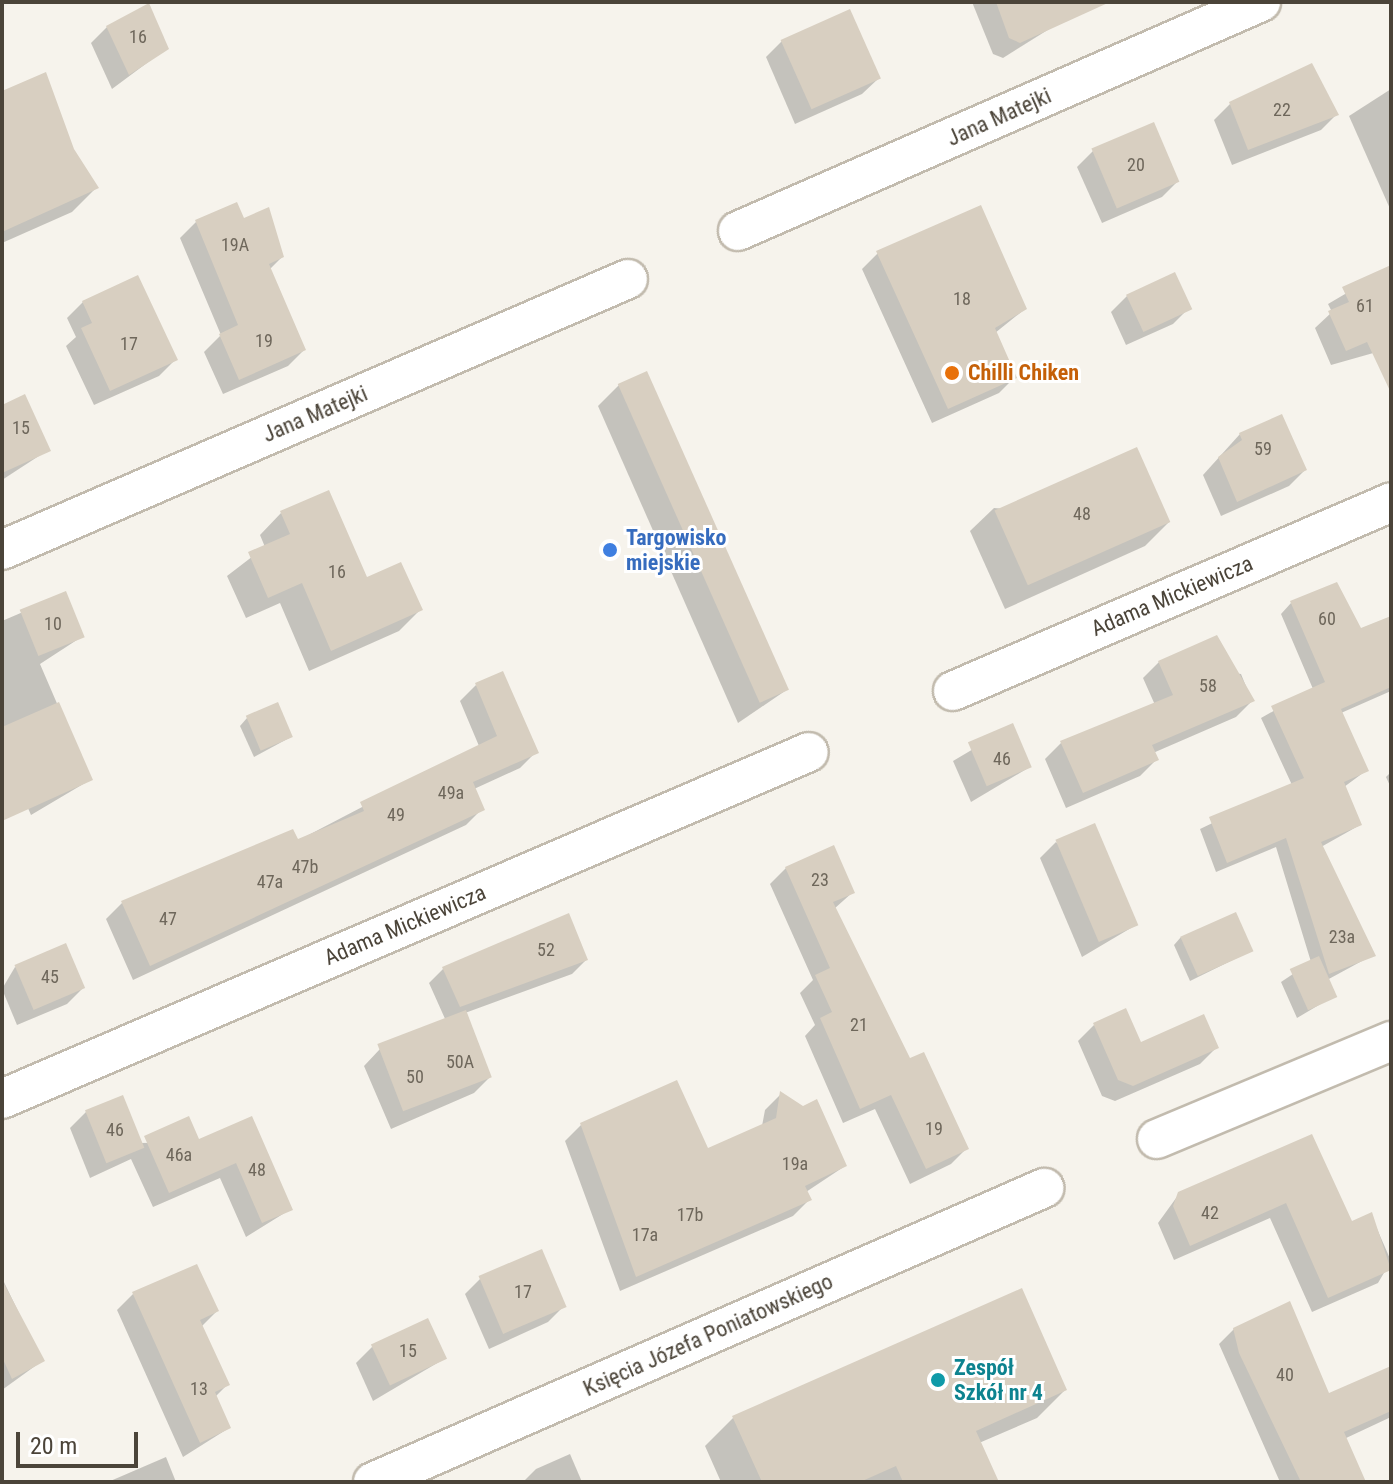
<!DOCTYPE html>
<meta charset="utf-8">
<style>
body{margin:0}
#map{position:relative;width:1393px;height:1484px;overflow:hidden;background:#f6f3ec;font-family:"Roboto Condensed",sans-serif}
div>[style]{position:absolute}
.shadow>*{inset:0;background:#0003}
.building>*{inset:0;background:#d8cfc1;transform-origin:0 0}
.roads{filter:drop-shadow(2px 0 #c2bbae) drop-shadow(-2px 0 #c2bbae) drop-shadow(0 2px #c2bbae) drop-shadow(0 -2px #c2bbae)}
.street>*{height:38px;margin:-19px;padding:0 19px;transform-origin:19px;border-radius:19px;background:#fff}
.dots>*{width:22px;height:22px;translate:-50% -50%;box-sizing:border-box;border:4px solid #fff;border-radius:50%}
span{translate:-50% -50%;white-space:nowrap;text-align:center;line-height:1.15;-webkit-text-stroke:6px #fff;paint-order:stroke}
.number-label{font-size:18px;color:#6e675b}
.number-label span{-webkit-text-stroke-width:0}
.street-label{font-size:22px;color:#4b4439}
.food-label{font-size:22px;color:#c56008;font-weight:700}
.left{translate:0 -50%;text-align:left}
.shop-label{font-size:22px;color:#366cbe;font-weight:700}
.culture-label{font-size:22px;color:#0d838f;font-weight:700}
.frame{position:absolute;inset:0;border:4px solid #4b4439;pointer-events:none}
.scale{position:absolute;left:16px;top:1432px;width:122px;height:36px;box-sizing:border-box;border:4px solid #4b4439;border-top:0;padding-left:10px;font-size:24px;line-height:28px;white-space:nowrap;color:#4b4439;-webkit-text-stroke:6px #fff;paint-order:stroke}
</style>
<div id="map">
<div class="shadow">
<div style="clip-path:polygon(972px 2px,1053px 2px,1062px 21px,1003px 58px,993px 54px)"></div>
<div style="clip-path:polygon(107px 27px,167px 48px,112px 89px,91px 43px)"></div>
<div style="clip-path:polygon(782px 41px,879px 78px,862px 94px,795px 124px,766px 57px)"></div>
<div style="clip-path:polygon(1391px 89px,1391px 211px,1349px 116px)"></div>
<div style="clip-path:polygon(2px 93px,72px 150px,96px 188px,72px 212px,2px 243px)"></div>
<div style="clip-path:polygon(1230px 104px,1336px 115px,1321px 130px,1232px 165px,1214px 120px)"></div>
<div style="clip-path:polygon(1093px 151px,1178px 181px,1162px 197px,1102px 223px,1077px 167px)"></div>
<div style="clip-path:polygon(243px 221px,282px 257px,269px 270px,304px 350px,288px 366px,223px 394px,204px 352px,221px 335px,180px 238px,196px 222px)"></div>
<div style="clip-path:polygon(878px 253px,1025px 309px,995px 333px,1015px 377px,999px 393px,932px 423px,862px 269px)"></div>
<div style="clip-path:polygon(1391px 267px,1391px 348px,1331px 365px,1315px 328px,1332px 312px,1328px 304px)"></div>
<div style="clip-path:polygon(1127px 296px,1189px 308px,1173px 324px,1126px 345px,1111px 312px)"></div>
<div style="clip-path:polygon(83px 302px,175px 360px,159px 376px,94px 405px,66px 346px,76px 337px,67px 318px)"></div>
<div style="clip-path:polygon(619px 385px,785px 691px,738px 723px,598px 406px)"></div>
<div style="clip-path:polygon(2px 407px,48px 450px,2px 480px)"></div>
<div style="clip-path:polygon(1240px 434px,1305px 470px,1289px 486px,1221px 516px,1203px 475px)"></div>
<div style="clip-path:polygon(994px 508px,1169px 522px,1145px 546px,1005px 609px,970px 531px)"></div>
<div style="clip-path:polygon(281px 513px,366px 580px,420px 610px,399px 631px,309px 671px,280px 603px,246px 618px,227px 576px,265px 547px,260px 535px)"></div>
<div style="clip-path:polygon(65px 594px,83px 636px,40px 664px,90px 780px,31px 815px,2px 749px,2px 621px)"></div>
<div style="clip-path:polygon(1291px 603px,1360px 631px,1391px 618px,1391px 691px,1341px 713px,1367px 770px,1344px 787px,1360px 825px,1321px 847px,1373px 955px,1327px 980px,1334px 996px,1297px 1018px,1281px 982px,1311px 962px,1276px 847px,1216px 872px,1200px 829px,1292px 785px,1261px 718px,1313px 689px,1281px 614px)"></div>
<div style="clip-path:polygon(1159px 662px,1241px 674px,1252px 701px,1236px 717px,1153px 753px,1156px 760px,1140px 776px,1066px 808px,1045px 759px,1061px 743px,1155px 705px,1143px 678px)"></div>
<div style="clip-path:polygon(476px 685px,536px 752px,520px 768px,474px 789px,482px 809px,466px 825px,133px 980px,106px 919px,122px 903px,297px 841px,479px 746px,460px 701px)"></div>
<div style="clip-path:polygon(247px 718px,291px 737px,254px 757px,240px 726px)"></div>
<div style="clip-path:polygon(1012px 726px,1030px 767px,971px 802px,953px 761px)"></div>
<div style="clip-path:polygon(1391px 772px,1391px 788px,1386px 777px)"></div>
<div style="clip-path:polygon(1056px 842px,1136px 925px,1082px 957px,1040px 858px)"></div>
<div style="clip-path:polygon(786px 868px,853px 892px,834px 909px,909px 1061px,967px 1148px,951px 1164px,910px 1184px,875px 1109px,843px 1123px,805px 1036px,815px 1025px,800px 993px,813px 980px,770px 884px)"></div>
<div style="clip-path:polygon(1181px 937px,1251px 951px,1190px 981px,1174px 945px)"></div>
<div style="clip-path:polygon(586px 960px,572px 974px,465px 1013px,490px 1077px,474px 1093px,391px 1129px,364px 1066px,380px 1049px,446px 1021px,429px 983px,443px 969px)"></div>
<div style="clip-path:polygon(15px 967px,83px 988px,67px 1004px,17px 1025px,2px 989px)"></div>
<div style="clip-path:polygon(1094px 1025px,1140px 1045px,1216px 1048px,1200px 1064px,1115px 1101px,1102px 1096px,1078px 1041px)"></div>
<div style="clip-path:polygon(781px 1094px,803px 1108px,845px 1166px,806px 1192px,809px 1200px,793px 1216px,620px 1291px,565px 1141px,581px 1125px,707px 1151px,762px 1126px,765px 1110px)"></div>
<div style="clip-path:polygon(86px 1112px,140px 1143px,198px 1142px,251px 1119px,291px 1209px,246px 1237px,220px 1178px,153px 1207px,131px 1159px,90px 1178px,70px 1128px)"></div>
<div style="clip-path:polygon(1311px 1137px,1351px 1223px,1371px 1215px,1391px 1261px,1378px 1283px,1312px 1312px,1270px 1218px,1174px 1260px,1158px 1223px,1179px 1194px)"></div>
<div style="clip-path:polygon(2px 1278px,42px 1361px,2px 1390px)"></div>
<div style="clip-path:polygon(481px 1278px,564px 1306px,548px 1322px,489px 1349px,465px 1294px)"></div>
<div style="clip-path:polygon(133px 1294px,217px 1311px,201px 1327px,227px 1385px,215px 1397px,229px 1428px,183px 1457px,117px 1310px)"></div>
<div style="clip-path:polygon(1234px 1329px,1328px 1395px,1391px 1368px,1391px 1417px,1344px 1439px,1364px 1482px,1280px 1482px,1219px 1344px)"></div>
<div style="clip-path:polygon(372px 1347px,444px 1359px,373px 1401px,356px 1363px)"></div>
<div style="clip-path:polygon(1065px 1390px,1037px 1418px,979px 1443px,997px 1482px,721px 1482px,705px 1446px,733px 1418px)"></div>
<div style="clip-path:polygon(570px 1454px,582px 1482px,523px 1482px,536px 1469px)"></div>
<div style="clip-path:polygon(166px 1457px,176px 1482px,108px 1482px)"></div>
</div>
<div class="building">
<div style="clip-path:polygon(996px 2px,1110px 2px,1020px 43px,1009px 38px)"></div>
<div style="clip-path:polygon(149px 3px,169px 49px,129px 75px,106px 26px)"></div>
<div style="left:850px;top:9px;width:76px;height:76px;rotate:66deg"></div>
<div style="clip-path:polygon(1312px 63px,1339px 115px,1248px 150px,1229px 102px)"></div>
<div style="clip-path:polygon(46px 72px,74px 149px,99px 188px,2px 232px,2px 91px)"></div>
<div style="left:1154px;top:122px;width:65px;height:68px;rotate:67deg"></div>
<div style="clip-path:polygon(237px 202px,244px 218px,269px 207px,284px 257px,269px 264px,306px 350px,239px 380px,219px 334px,238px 325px,195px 220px)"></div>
<div style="clip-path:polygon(981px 205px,1027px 309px,995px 328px,1017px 378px,948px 409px,876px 251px)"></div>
<div style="clip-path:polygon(1391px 265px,1391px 393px,1367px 342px,1346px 351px,1328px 311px,1349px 302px,1342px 287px)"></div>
<div style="left:1175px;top:272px;width:41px;height:54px;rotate:65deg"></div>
<div style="clip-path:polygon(138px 275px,178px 360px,110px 391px,81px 328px,92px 323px,82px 301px)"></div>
<div style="left:647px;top:371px;width:349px;height:32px;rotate:66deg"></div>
<div style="clip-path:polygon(25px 394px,51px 451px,2px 473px,2px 405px)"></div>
<div style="clip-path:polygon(1282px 414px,1307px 470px,1237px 502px,1218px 457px,1242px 440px,1239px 433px)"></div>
<div style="left:1137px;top:447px;width:82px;height:156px;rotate:66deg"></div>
<div style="clip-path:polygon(329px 490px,367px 577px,401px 562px,423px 610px,331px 651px,302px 583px,268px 598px,248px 552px,290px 534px,280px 511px)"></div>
<div style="clip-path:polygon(1337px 582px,1361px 628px,1391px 616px,1391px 687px,1341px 709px,1369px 771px,1344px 782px,1362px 825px,1321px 842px,1376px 956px,1329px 974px,1286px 838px,1227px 863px,1209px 817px,1304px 778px,1271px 706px,1325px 682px,1290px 601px)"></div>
<div style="left:66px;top:591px;width:50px;height:50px;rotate:68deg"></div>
<div style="clip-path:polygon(1217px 635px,1255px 701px,1152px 745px,1159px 760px,1083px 793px,1060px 741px,1173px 695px,1158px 661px)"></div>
<div style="clip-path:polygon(503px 671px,539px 753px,473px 782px,485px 810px,150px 966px,121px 901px,293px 829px,298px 839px,364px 811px,360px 802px,497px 736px,475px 683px)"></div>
<div style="clip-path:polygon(59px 702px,93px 780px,2px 821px,2px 727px)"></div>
<div style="left:278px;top:702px;width:38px;height:35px;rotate:67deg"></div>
<div style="left:1013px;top:723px;width:48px;height:49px;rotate:67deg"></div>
<div style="left:1095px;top:823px;width:111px;height:43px;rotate:67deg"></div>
<div style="clip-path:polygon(834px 845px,855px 893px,833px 902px,910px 1058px,924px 1052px,969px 1149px,926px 1169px,891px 1095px,860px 1109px,820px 1018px,832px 1012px,815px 975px,830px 968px,785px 867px)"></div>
<div style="left:1236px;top:912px;width:43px;height:61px;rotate:66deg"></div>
<div style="clip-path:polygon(569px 913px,588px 960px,460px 1007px,442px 967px)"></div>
<div style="left:66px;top:943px;width:49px;height:56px;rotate:67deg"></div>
<div style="left:1319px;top:956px;width:45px;height:32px;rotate:66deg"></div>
<div style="clip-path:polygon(1126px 1008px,1141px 1042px,1204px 1014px,1219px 1048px,1133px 1086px,1118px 1080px,1093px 1023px)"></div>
<div style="left:466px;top:1010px;width:72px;height:95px;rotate:69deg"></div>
<div style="clip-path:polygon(677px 1080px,708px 1148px,776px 1118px,780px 1091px,803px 1106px,817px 1099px,847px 1166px,805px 1186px,812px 1200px,636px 1277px,580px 1123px)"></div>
<div style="left:123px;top:1095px;width:57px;height:41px;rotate:68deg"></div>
<div style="clip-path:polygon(189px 1116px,199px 1139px,252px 1116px,293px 1210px,262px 1223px,236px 1163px,169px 1193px,144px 1136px)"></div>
<div style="clip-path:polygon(1312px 1134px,1352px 1221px,1372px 1212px,1391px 1270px,1328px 1298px,1286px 1203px,1190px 1246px,1173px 1206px,1178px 1192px)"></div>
<div style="left:542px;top:1249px;width:63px;height:69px;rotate:67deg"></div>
<div style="clip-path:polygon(197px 1264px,219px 1311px,200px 1320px,230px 1385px,215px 1392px,231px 1428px,200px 1443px,132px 1292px)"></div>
<div style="clip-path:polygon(2px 1280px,45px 1361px,12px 1379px,2px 1357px)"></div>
<div style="clip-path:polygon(1022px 1288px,1067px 1390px,976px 1431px,999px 1482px,903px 1482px,896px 1466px,860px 1482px,762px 1482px,732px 1416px)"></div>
<div style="clip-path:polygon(1290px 1301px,1329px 1393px,1391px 1366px,1391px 1411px,1344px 1432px,1366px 1482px,1301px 1482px,1239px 1353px,1233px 1328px)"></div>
<div style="left:428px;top:1318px;width:45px;height:63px;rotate:65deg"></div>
</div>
<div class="roads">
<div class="street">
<div style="left:738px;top:231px;width:571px;rotate:-23.65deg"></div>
<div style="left:2px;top:550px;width:682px;rotate:-23.41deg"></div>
<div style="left:953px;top:691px;width:477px;rotate:-23.3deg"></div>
<div style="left:2px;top:1099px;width:878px;rotate:-23.27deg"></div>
<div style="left:1157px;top:1139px;width:254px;rotate:-22.7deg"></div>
<div style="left:373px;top:1482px;width:733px;rotate:-23.66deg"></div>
</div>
</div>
<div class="dots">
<div style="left:952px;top:373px;background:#e8710a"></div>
<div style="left:610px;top:550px;background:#3f7fe0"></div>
<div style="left:938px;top:1380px;background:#0f9aa8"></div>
</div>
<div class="number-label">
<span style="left:138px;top:37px">16</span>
<span style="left:1282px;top:110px">22</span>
<span style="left:1136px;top:165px">20</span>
<span style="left:235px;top:245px">19A</span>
<span style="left:962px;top:299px">18</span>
<span style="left:1365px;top:306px">61</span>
<span style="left:264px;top:341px">19</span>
<span style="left:129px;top:344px">17</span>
<span style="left:21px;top:428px">15</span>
<span style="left:1263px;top:449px">59</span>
<span style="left:1082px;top:514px">48</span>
<span style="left:337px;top:572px">16</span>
<span style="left:1327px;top:619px">60</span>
<span style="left:53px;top:624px">10</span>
<span style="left:1208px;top:686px">58</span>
<span style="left:1002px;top:759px">46</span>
<span style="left:451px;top:793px">49a</span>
<span style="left:396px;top:815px">49</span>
<span style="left:305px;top:867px">47b</span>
<span style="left:820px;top:880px">23</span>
<span style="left:270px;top:882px">47a</span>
<span style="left:168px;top:919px">47</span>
<span style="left:1342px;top:937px">23a</span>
<span style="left:546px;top:950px">52</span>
<span style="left:50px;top:977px">45</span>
<span style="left:859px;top:1025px">21</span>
<span style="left:460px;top:1062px">50A</span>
<span style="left:415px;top:1077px">50</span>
<span style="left:934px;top:1129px">19</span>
<span style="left:115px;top:1130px">46</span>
<span style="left:179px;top:1155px">46a</span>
<span style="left:795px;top:1164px">19a</span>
<span style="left:257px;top:1170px">48</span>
<span style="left:1210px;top:1213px">42</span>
<span style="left:690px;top:1215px">17b</span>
<span style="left:645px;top:1235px">17a</span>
<span style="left:523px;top:1292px">17</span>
<span style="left:408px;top:1351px">15</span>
<span style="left:1285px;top:1375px">40</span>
<span style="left:199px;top:1389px">13</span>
</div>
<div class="street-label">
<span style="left:999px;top:117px;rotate:-24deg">Jana Matejki</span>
<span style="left:315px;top:414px;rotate:-23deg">Jana Matejki</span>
<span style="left:1172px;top:596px;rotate:-23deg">Adama Mickiewicza</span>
<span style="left:405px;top:925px;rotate:-23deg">Adama Mickiewicza</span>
<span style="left:708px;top:1335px;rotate:-24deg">Księcia Józefa Poniatowskiego</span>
</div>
<div class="food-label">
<span class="left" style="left:968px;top:373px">Chilli Chiken</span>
</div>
<div class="shop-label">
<span class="left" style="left:626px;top:550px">Targowisko<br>miejskie</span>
</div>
<div class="culture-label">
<span class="left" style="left:954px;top:1380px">Zespół<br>Szkół nr 4</span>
</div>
<div class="frame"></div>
<div class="scale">20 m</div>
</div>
